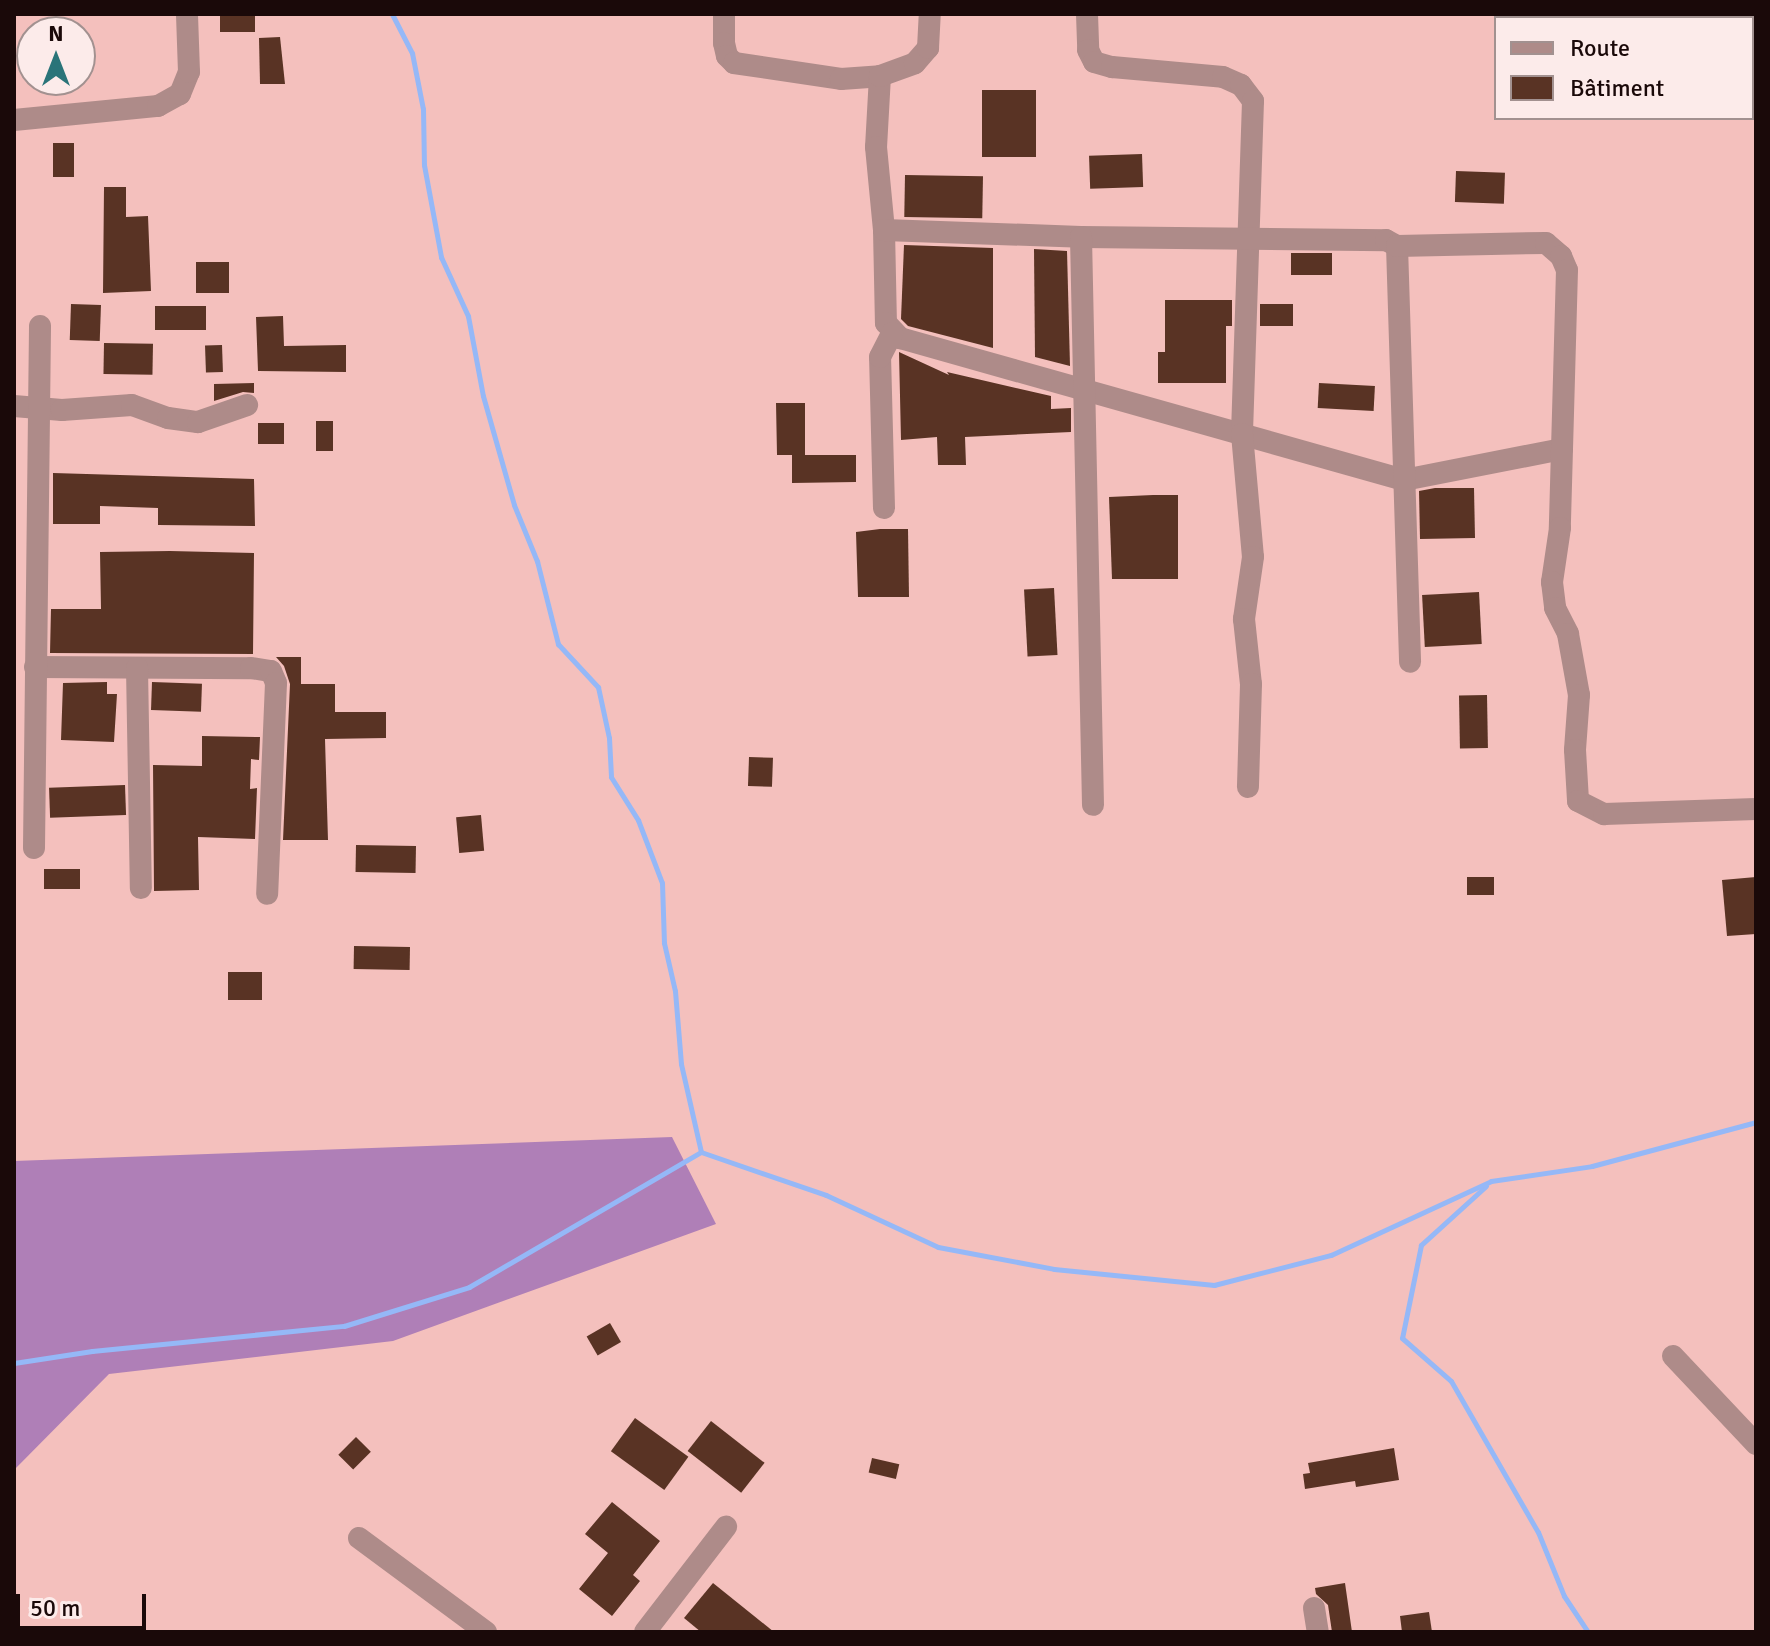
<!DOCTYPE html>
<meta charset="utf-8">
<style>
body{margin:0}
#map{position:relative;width:1770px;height:1646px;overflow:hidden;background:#f4c0bd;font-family:Signika,sans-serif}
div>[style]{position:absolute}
.forest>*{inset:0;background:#af7fb7}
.stream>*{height:5px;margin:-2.5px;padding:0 2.5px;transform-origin:2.5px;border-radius:2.5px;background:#95b8f7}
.building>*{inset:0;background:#593324;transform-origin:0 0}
.minor>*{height:22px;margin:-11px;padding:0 11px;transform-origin:11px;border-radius:11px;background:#ae8b89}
span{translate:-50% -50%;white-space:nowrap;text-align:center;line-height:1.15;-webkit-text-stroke:8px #fcebea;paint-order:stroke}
.frame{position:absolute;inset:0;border:16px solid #1a0909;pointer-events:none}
.legend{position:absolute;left:1494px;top:16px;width:260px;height:104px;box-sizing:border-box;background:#fcebea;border:2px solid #a29190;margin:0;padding:10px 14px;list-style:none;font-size:24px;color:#1a0909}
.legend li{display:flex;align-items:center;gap:16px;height:40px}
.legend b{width:40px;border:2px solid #a29190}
.north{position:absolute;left:16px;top:16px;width:80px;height:80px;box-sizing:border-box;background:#fcebea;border:2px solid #a29190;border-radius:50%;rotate:0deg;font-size:22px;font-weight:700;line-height:32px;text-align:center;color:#1a0909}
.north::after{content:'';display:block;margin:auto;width:28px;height:36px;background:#2a7479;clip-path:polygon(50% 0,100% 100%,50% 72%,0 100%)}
.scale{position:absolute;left:16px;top:1594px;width:130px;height:36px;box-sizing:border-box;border:4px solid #1a0909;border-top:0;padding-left:10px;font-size:24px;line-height:28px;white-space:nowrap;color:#1a0909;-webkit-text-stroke:6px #fcebea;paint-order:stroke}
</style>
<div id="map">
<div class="forest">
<div style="clip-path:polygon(672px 1137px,716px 1224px,393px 1341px,109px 1374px,14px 1470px,14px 1161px)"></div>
</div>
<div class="stream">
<div style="left:392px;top:14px;width:44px;rotate:62.9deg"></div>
<div style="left:412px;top:53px;width:57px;rotate:78.9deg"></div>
<div style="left:423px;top:109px;width:56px;rotate:89deg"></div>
<div style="left:424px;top:165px;width:94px;rotate:79.5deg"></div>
<div style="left:441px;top:257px;width:65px;rotate:65.4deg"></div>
<div style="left:468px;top:316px;width:81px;rotate:79.4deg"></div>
<div style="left:483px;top:396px;width:113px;rotate:74.1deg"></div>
<div style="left:514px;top:505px;width:61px;rotate:67.7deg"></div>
<div style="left:537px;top:561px;width:86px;rotate:75.8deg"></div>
<div style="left:558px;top:644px;width:59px;rotate:47.1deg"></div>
<div style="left:598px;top:687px;width:52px;rotate:77.8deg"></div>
<div style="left:609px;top:738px;width:39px;rotate:87deg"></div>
<div style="left:611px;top:777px;width:51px;rotate:57.9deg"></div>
<div style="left:638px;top:820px;width:67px;rotate:69.1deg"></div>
<div style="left:662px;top:883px;width:60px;rotate:88.1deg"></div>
<div style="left:664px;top:943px;width:49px;rotate:77.1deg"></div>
<div style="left:675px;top:991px;width:73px;rotate:85.3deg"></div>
<div style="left:681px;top:1064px;width:90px;rotate:77.2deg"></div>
<div style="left:1486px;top:1186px;width:88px;rotate:137.8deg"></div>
<div style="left:1421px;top:1245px;width:95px;rotate:101.5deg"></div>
<div style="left:1402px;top:1338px;width:65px;rotate:41.3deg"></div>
<div style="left:1451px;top:1381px;width:174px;rotate:60.1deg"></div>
<div style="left:1538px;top:1532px;width:69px;rotate:67.9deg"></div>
<div style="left:1564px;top:1596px;width:43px;rotate:56.3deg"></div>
<div style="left:14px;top:1363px;width:79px;rotate:-8.7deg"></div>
<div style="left:92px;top:1351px;width:253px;rotate:-5.7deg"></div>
<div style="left:344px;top:1326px;width:131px;rotate:-17.3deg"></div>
<div style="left:469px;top:1287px;width:268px;rotate:-30.2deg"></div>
<div style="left:701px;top:1152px;width:132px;rotate:19deg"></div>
<div style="left:826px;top:1195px;width:123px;rotate:24.9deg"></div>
<div style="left:938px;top:1247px;width:118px;rotate:10.7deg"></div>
<div style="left:1054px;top:1269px;width:161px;rotate:5.7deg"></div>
<div style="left:1214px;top:1285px;width:121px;rotate:-14.4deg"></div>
<div style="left:1331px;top:1255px;width:176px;rotate:-24.8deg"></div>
<div style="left:1491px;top:1181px;width:102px;rotate:-8.4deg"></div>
<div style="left:1592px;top:1166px;width:170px;rotate:-15deg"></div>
</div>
<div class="building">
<div style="left:220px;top:14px;width:35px;height:18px"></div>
<div style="clip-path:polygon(280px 37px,285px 84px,260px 84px,259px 38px)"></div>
<div style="left:982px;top:90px;width:54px;height:67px"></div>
<div style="left:53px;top:143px;width:21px;height:34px"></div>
<div style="left:1142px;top:154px;width:33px;height:53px;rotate:88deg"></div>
<div style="left:1456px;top:171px;width:49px;height:31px;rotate:2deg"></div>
<div style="left:905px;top:175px;width:78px;height:42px;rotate:1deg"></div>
<div style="clip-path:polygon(104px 187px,126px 187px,126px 217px,148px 216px,151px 291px,103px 293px)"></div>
<div style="clip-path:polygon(904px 245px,993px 248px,993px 348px,908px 326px,901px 319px)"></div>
<div style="clip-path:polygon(1034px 249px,1067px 251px,1070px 366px,1035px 357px)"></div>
<div style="left:1291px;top:253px;width:41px;height:22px"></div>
<div style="left:196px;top:262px;width:33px;height:31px"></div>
<div style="clip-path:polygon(1165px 300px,1232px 300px,1232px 326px,1226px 326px,1226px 383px,1158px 383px,1158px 352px,1165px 352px)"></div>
<div style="left:71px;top:304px;width:30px;height:36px;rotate:2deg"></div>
<div style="left:1260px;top:304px;width:33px;height:22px"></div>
<div style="left:155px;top:306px;width:51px;height:24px"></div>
<div style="clip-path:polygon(283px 316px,284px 346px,346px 345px,346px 372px,258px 371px,256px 317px)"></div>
<div style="left:104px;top:343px;width:49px;height:31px;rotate:1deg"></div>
<div style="left:222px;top:345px;width:27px;height:17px;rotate:88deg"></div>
<div style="clip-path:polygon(899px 352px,949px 375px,947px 372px,1051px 396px,1051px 409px,1071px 408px,1071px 432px,965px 437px,966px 465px,938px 465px,937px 437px,901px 440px)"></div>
<div style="clip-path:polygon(254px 383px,254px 393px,243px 392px,214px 401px,214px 384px)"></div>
<div style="left:1319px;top:383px;width:56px;height:25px;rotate:3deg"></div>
<div style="clip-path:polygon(776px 403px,805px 403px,805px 455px,856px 455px,856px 482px,792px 483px,792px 455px,777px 455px)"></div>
<div style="left:316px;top:421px;width:17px;height:30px"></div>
<div style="left:258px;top:423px;width:26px;height:21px"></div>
<div style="clip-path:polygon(53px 473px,254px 479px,255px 526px,158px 525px,158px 508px,100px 506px,100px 524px,53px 524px)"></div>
<div style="clip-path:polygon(1435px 488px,1474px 488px,1475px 538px,1420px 539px,1419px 491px)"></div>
<div style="clip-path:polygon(1153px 495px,1178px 495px,1178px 579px,1112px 579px,1109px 497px)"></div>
<div style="clip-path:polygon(880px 529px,908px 529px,909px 597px,858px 597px,856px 532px)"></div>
<div style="clip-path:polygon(170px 551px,254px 553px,253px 654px,50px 653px,51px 609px,101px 609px,100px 552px)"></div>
<div style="left:1054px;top:588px;width:67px;height:30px;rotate:87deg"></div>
<div style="left:1479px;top:592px;width:52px;height:57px;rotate:87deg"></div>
<div style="clip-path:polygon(276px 657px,301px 657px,301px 684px,335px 684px,335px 712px,386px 712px,386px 738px,325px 739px,328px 840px,283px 840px,290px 684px,284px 666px)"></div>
<div style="clip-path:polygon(107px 682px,107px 694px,117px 694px,114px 742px,61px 740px,63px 683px)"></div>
<div style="left:152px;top:682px;width:50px;height:28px;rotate:2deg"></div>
<div style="left:1487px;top:695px;width:53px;height:28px;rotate:89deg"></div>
<div style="clip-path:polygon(202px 736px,260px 737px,259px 760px,251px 759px,250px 789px,257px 788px,255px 839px,198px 837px,199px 890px,154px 891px,153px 765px,202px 766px)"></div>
<div style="left:749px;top:757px;width:24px;height:29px;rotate:2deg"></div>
<div style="left:125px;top:785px;width:30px;height:76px;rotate:88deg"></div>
<div style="left:481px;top:815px;width:36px;height:25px;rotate:85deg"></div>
<div style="left:356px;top:845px;width:60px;height:27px;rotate:1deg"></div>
<div style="left:44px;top:869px;width:36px;height:20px"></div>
<div style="left:1467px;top:877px;width:27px;height:18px"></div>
<div style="clip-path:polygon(1756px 877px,1756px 934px,1727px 936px,1722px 880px)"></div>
<div style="left:354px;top:946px;width:56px;height:23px;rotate:1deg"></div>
<div style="left:228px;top:972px;width:34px;height:28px"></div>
<div style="left:610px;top:1323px;width:22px;height:27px;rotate:60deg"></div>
<div style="left:635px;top:1418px;width:66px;height:41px;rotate:36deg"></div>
<div style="left:711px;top:1421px;width:68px;height:38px;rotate:38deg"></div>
<div style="left:356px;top:1437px;width:21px;height:25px;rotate:45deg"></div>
<div style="clip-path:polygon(1394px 1448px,1399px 1480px,1356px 1487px,1355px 1481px,1305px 1489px,1303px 1474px,1310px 1473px,1308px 1463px)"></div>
<div style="left:872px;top:1458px;width:28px;height:15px;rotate:13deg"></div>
<div style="clip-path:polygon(612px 1502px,660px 1541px,633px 1575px,640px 1581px,612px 1616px,579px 1589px,608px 1553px,585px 1534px)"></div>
<div style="clip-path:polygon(713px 1583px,774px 1632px,701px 1632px,684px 1618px)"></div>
<div style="clip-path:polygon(1345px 1583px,1352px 1632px,1332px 1632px,1328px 1605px,1316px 1594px,1315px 1588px)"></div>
<div style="clip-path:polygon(1429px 1612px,1432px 1632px,1402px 1632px,1400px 1616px)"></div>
</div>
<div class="minor">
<div style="left:724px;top:14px;width:29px;rotate:90deg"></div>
<div style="left:724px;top:43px;width:13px;rotate:77deg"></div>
<div style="left:727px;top:56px;width:10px;rotate:45deg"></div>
<div style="left:734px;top:63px;width:108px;rotate:8.5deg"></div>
<div style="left:841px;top:79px;width:39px;rotate:-4deg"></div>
<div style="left:880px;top:76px;width:71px;rotate:93.2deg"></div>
<div style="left:876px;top:147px;width:83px;rotate:84.5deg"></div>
<div style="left:884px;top:230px;width:93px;rotate:88.8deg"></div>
<div style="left:886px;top:323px;width:21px;rotate:47deg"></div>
<div style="left:900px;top:338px;width:524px;rotate:15.73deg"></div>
<div style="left:1404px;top:480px;width:161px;rotate:-11.1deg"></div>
<div style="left:1087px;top:14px;width:36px;rotate:88deg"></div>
<div style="left:1088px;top:50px;width:13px;rotate:63deg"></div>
<div style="left:1094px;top:62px;width:19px;rotate:16deg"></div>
<div style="left:1112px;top:67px;width:111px;rotate:5.1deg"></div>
<div style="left:1223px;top:77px;width:20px;rotate:24deg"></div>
<div style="left:1241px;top:85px;width:20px;rotate:53deg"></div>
<div style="left:1253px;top:101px;width:333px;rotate:91.9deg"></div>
<div style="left:1242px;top:434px;width:123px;rotate:84.9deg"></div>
<div style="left:1253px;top:557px;width:63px;rotate:98.3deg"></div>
<div style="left:1244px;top:619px;width:65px;rotate:83.9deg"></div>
<div style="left:1251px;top:684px;width:103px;rotate:91.7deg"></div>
<div style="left:880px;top:76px;width:37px;rotate:-20deg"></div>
<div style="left:915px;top:63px;width:20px;rotate:-49deg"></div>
<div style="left:928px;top:48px;width:34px;rotate:-87deg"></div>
<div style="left:14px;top:120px;width:145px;rotate:-5.6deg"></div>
<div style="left:158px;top:106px;width:25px;rotate:-29deg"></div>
<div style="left:180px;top:94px;width:24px;rotate:-68deg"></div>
<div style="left:189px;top:72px;width:58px;rotate:-92deg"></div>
<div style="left:884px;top:230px;width:197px;rotate:2deg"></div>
<div style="left:1081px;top:237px;width:305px;rotate:0.6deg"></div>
<div style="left:1386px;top:240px;width:13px;rotate:29deg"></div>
<div style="left:1397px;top:246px;width:416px;rotate:88.2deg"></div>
<div style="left:1081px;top:237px;width:568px;rotate:88.79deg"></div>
<div style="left:1397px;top:246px;width:149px;rotate:-1.2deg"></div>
<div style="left:1546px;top:243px;width:20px;rotate:41deg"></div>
<div style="left:1561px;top:256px;width:15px;rotate:67deg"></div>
<div style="left:1567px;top:270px;width:258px;rotate:91.6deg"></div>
<div style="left:1560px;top:528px;width:55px;rotate:98.4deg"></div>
<div style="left:1552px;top:582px;width:26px;rotate:83deg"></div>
<div style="left:1555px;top:608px;width:29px;rotate:63deg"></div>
<div style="left:1568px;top:634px;width:62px;rotate:79.8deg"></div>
<div style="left:1579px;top:695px;width:55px;rotate:94.2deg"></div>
<div style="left:1575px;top:750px;width:51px;rotate:86.6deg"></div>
<div style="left:1578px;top:801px;width:29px;rotate:27deg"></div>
<div style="left:1604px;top:814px;width:152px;rotate:-1.9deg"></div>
<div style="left:14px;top:406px;width:48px;rotate:4.8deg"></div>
<div style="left:62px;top:410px;width:70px;rotate:-4.1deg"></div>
<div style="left:132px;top:405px;width:38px;rotate:20deg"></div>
<div style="left:168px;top:418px;width:30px;rotate:8deg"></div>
<div style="left:198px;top:422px;width:52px;rotate:-19.1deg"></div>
<div style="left:884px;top:508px;width:151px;rotate:-91.5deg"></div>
<div style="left:880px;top:357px;width:27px;rotate:-63deg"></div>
<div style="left:35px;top:667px;width:216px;rotate:0.3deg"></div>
<div style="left:251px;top:668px;width:20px;rotate:9deg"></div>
<div style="left:271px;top:671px;width:13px;rotate:67deg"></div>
<div style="left:276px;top:683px;width:211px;rotate:92.4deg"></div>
<div style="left:137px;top:668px;width:220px;rotate:89deg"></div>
<div style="left:34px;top:848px;width:522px;rotate:-89.34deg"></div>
<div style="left:1673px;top:1356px;width:121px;rotate:46.7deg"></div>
<div style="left:359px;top:1538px;width:158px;rotate:36.5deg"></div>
<div style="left:1314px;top:1608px;width:24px;rotate:81deg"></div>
<div style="left:645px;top:1632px;width:133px;rotate:-52.4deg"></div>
</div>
<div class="frame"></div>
<ul class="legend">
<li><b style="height:10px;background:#ae8b89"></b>Route</li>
<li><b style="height:22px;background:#593324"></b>Bâtiment</li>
</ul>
<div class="north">N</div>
<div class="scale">50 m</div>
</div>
